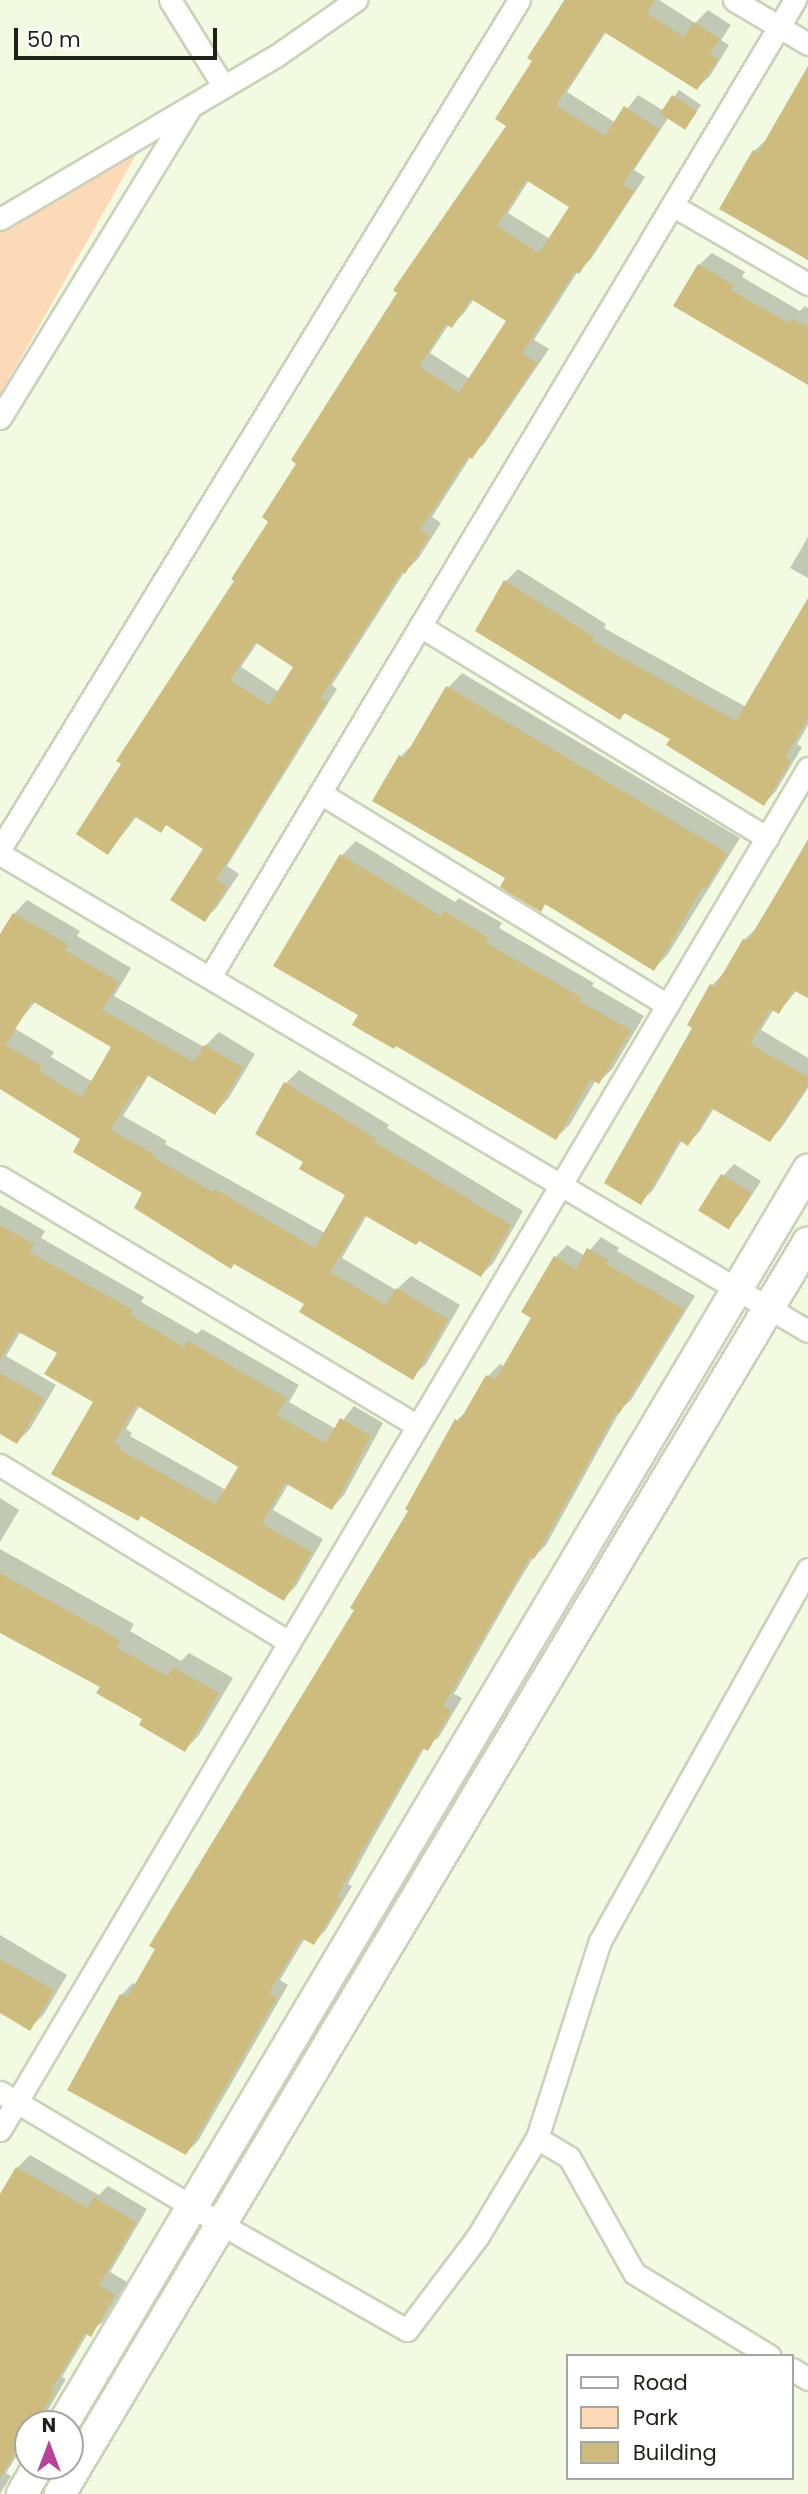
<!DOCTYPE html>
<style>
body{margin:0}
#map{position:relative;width:808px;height:2494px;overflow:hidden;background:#f2fbe1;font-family:Poppins,sans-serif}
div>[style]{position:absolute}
.green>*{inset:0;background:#fcd9b7}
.shadow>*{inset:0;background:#0003}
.building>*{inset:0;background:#cebc7e;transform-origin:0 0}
.roads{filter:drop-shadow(2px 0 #cad2b9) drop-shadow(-2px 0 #cad2b9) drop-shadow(0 2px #cad2b9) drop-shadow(0 -2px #cad2b9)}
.street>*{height:21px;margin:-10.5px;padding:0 10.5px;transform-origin:10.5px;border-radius:10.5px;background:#fff}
.secondary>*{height:30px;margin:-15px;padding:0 15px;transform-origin:15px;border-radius:15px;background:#fff}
span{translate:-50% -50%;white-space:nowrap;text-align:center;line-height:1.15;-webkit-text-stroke:7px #fff;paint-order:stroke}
.legend{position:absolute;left:566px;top:2354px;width:228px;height:126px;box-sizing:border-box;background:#fff;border:2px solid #a5a6a3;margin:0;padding:9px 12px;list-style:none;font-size:21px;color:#1e2118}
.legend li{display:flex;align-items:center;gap:14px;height:35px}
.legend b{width:35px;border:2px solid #a5a6a3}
.north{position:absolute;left:14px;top:2410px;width:70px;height:70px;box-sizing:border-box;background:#fff;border:2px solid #a5a6a3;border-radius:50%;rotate:0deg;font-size:19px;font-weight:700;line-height:28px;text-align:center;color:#1e2118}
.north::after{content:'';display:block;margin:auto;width:24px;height:32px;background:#b74299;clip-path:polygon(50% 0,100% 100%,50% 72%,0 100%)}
.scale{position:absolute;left:14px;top:28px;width:203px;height:32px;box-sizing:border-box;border:4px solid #1e2118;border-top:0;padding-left:9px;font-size:21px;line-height:24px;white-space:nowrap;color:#1e2118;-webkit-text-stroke:5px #fff;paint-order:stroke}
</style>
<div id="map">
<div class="green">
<div style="clip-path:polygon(149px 132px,0 395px,0 229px)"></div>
</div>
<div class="shadow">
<div style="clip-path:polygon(evenodd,564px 0,659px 0,695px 23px,708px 10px,731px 25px,721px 40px,729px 45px,710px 76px,697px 88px,606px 32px,567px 92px,616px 123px,638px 95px,664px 111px,679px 90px,701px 105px,685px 127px,669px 117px,634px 170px,645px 177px,591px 259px,578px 271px,534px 340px,549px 349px,484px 444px,471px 456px,432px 517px,441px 523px,418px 559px,405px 571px,332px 685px,337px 689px,227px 866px,239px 874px,217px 907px,204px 920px,205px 848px,167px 824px,161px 831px,137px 816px,108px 853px,236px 581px,508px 126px,535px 61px,529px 57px,564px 0,529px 180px,571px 207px,550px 239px,508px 213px,529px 180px,564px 0,474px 299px,508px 321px,470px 379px,430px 353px,449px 324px,451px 326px,464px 313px,474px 299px,564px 0,258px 642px,296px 666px,279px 692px,241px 667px,258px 642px)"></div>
<div style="clip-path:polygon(808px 76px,808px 260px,721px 208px,754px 151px,768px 138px)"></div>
<div style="clip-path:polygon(712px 253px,745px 272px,742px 277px,800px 311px,805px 306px,808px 308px,808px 383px,699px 265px)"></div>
<div style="clip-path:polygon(808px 537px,808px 578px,790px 568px)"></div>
<div style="clip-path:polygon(518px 569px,606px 624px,604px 628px,746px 707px,808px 601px,808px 725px,797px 744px,802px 747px,776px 791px,764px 804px,672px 738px,626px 712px,620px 718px,506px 581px)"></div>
<div style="clip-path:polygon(462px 673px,740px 838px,668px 954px,654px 969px,547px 903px,540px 909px,507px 877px,401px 756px,415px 742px,448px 688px)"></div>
<div style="clip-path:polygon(808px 839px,808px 996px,797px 990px,779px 1012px,774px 1009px,761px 1030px,808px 1058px,808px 1088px,782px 1127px,770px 1140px,714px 1108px,700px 1131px,688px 1144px,682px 1140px,653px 1190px,641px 1202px,695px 1028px,712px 985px,725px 972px,744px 940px,758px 927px)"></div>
<div style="clip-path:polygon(356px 841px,455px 902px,459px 898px,502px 923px,499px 928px,594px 983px,592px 986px,644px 1016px,613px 1068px,599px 1082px,596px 1080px,570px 1124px,556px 1138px,445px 1072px,354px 1024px,360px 1014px,342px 855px)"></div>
<div style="clip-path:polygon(evenodd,27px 900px,80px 931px,77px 936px,131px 968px,114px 996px,204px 1047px,219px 1032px,255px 1054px,228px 1099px,215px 1113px,149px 1075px,123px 1116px,167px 1141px,165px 1144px,325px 1233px,348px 1195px,305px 1161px,286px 1083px,299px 1070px,389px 1125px,387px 1128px,523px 1211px,494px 1262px,481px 1275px,419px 1239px,367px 1215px,342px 1258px,396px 1290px,411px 1276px,460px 1305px,426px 1364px,412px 1377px,145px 1192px,83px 1139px,0 1088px,0 938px,14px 914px,27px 900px,36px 1001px,114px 1047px,93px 1082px,51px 1057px,54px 1052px,14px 1028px,36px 1001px)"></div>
<div style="clip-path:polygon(734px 1164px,761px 1181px,739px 1215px,728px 1226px,723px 1176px)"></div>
<div style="clip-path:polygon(evenodd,0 1205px,45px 1231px,41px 1238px,144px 1297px,141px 1302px,197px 1334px,202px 1329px,299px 1385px,289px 1402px,336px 1429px,354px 1406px,383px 1423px,344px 1495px,332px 1508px,289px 1483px,273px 1510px,323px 1539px,296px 1586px,283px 1599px,142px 1515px,95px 1401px,59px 1353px,21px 1331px,6px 1356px,56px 1385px,30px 1429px,17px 1442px,0 1431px,0 1205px,140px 1405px,240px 1466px,226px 1490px,130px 1436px,132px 1433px,126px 1429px,140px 1405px)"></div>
<div style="clip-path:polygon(601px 1237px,619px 1248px,617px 1251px,695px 1296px,631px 1400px,621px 1409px,546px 1545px,533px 1558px,514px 1589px,454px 1694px,462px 1698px,439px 1737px,425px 1747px,373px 1838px,348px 1884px,352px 1886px,325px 1931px,313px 1943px,305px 1938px,280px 1980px,288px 1985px,198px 2141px,186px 2153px,121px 1995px,133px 1983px,136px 1985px,356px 1610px,457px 1420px,470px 1408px,488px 1376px,500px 1364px,505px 1367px,534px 1318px,555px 1258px,567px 1245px,585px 1256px)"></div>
<div style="clip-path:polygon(0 1498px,19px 1510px,0 1542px)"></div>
<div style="clip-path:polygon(0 1549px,134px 1624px,130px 1631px,181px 1661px,189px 1653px,233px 1678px,199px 1735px,185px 1750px,103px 1686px,0 1631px)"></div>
<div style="clip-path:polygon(0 1935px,67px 1975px,44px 2014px,30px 2028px,0 2011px)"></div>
<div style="clip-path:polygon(30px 2155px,99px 2195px,108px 2186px,147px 2209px,110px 2272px,127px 2282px,103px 2322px,88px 2333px,62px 2377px,66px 2379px,45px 2415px,36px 2424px,28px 2424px,28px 2437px,6px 2473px,11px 2476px,0 2494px,0 2196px,17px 2168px)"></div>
</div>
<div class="building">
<div style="clip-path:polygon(evenodd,565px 0,655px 0,647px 13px,684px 37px,694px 22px,720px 39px,710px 54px,718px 59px,697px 90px,604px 32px,556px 105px,605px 136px,624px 106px,659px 129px,623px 184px,634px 191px,579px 274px,575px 271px,522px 353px,537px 363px,472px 459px,468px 456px,420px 530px,429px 536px,405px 574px,402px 571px,320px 699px,326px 702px,216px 880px,227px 887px,205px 922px,170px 900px,203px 849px,166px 825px,161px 833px,134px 816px,108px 855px,76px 834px,121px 764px,116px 761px,234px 581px,231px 579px,268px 522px,262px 517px,296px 464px,291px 460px,397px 293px,393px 290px,506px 126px,495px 119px,532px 61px,527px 58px,565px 0,526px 180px,569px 207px,539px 253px,497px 226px,526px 180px,565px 0,471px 299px,506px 321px,459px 393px,419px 366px,446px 324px,452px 328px,471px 299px,565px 0,255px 642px,293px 667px,269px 705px,230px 680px,255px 642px)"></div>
<div style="clip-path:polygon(808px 66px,808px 260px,719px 209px,753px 150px,758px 153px)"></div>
<div style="left:672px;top:95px;width:30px;height:22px;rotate:33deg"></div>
<div style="clip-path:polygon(698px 264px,734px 285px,731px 290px,788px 323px,791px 318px,808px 327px,808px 385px,673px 306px)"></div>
<div style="clip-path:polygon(504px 580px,594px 637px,592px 641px,736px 721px,808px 598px,808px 718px,785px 757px,791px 760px,764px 806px,666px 745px,670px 739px,624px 713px,620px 720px,475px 631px)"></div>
<div style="clip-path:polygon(446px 686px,727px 853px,706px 888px,703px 887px,654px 971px,545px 904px,541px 912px,509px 893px,500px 887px,505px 878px,372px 801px,399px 755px,404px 758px)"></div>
<div style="clip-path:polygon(808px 840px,808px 998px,793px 990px,779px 1014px,770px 1009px,750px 1044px,808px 1077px,808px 1085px,770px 1142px,711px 1108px,688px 1146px,679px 1140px,641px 1205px,604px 1183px,692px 1028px,687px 1025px,710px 984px,715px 987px,743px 939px,748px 941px)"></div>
<div style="clip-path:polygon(340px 854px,441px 916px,444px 911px,489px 938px,486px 943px,581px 997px,579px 1001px,631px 1030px,599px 1084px,591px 1079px,556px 1140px,396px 1046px,394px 1049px,352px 1025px,358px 1015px,273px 966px)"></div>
<div style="clip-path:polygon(evenodd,13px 913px,68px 944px,65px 950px,119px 982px,102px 1010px,194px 1062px,204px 1045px,243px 1067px,215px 1115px,147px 1075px,140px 1087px,137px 1085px,111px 1130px,155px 1155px,153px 1157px,213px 1192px,215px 1189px,315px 1248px,345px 1195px,299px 1169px,303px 1162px,255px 1134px,284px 1082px,377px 1139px,375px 1142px,511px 1225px,481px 1277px,419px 1241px,416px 1245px,364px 1215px,330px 1272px,386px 1305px,396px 1288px,448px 1319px,413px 1380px,299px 1312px,304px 1304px,234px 1264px,231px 1269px,134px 1208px,142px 1193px,73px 1152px,80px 1139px,0 1089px,0 934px,13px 913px,32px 1001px,111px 1047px,82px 1097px,39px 1071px,42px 1066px,6px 1045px,32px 1001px)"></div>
<div style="left:721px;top:1174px;width:36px;height:43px;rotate:32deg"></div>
<div style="clip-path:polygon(evenodd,0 1225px,34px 1244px,29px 1252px,133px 1310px,130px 1315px,184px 1347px,188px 1341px,287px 1398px,277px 1415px,322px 1441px,326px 1443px,340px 1418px,371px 1436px,332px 1510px,285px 1483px,262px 1524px,312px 1552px,284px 1601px,141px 1516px,138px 1521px,51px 1474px,93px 1402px,44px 1374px,57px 1353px,17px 1331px,0 1360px,0 1225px,136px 1405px,238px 1467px,216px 1504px,119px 1449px,120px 1446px,114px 1443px,136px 1405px)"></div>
<div style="clip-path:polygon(587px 1248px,608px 1260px,606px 1264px,684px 1309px,619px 1414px,616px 1412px,534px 1559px,530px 1557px,503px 1603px,443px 1706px,451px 1711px,428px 1751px,422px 1748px,361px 1852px,337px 1897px,341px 1899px,314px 1945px,301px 1938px,269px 1993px,277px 1997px,186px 2155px,67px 2090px,120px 1994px,127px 1998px,155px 1949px,149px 1946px,354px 1610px,350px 1608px,408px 1511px,405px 1509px,455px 1419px,459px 1422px,486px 1375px,495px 1380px,531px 1318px,521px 1312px,554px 1256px,576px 1269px)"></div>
<div style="clip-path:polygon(0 1373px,44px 1398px,17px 1444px,0 1434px)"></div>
<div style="clip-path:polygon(0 1573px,120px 1640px,116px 1647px,167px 1676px,173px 1667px,219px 1693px,185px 1752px,139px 1725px,142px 1719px,96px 1693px,100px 1687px,0 1633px)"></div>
<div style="clip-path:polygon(0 1959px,54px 1990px,30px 2031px,0 2013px)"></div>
<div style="clip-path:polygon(16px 2167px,88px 2208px,94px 2197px,136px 2222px,99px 2285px,115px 2295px,91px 2337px,85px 2333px,51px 2390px,54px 2392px,36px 2424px,28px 2424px,28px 2431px,0 2478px,0 2194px)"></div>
</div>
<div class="roads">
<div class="street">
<div style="left:170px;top:0;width:102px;rotate:58.2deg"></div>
<div style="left:734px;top:0;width:86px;rotate:30.7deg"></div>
<div style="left:672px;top:205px;width:157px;rotate:30.2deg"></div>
<div style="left:0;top:219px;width:321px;rotate:-30.6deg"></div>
<div style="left:276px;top:56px;width:98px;rotate:-35deg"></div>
<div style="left:0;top:418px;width:360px;rotate:-58.5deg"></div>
<div style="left:420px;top:626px;width:407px;rotate:31.4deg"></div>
<div style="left:320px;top:793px;width:407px;rotate:31.4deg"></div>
<div style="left:0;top:849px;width:995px;rotate:-58.56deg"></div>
<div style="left:0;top:854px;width:938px;rotate:30.56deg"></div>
<div style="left:210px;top:977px;width:1139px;rotate:-59.09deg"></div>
<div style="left:0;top:1177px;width:486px;rotate:30.8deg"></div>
<div style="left:0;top:1465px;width:339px;rotate:31.5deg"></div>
<div style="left:0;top:2092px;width:257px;rotate:30.8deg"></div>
<div style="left:221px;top:2224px;width:214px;rotate:29.7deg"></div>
<div style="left:407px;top:2330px;width:118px;rotate:-52.9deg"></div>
<div style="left:478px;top:2236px;width:114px;rotate:-59deg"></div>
<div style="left:537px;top:2138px;width:207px;rotate:-72.3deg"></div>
<div style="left:600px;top:1941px;width:426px;rotate:-60.8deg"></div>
<div style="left:0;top:2130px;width:1584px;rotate:-59.32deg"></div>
<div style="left:537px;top:2138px;width:37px;rotate:31deg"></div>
<div style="left:569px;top:2157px;width:133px;rotate:60.7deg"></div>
<div style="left:634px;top:2273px;width:159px;rotate:31.4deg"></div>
<div style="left:792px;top:2369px;width:19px;rotate:32deg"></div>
</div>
<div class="secondary">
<div style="left:63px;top:2424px;width:1459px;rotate:-59.29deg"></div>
<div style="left:22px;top:2494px;width:32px;rotate:-60deg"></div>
<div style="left:60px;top:2494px;width:1458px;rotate:-59.14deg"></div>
</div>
</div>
<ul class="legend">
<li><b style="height:9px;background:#fff"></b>Road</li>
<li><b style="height:19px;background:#fcd9b7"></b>Park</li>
<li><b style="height:19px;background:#cebc7e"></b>Building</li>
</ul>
<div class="north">N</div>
<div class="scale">50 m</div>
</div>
